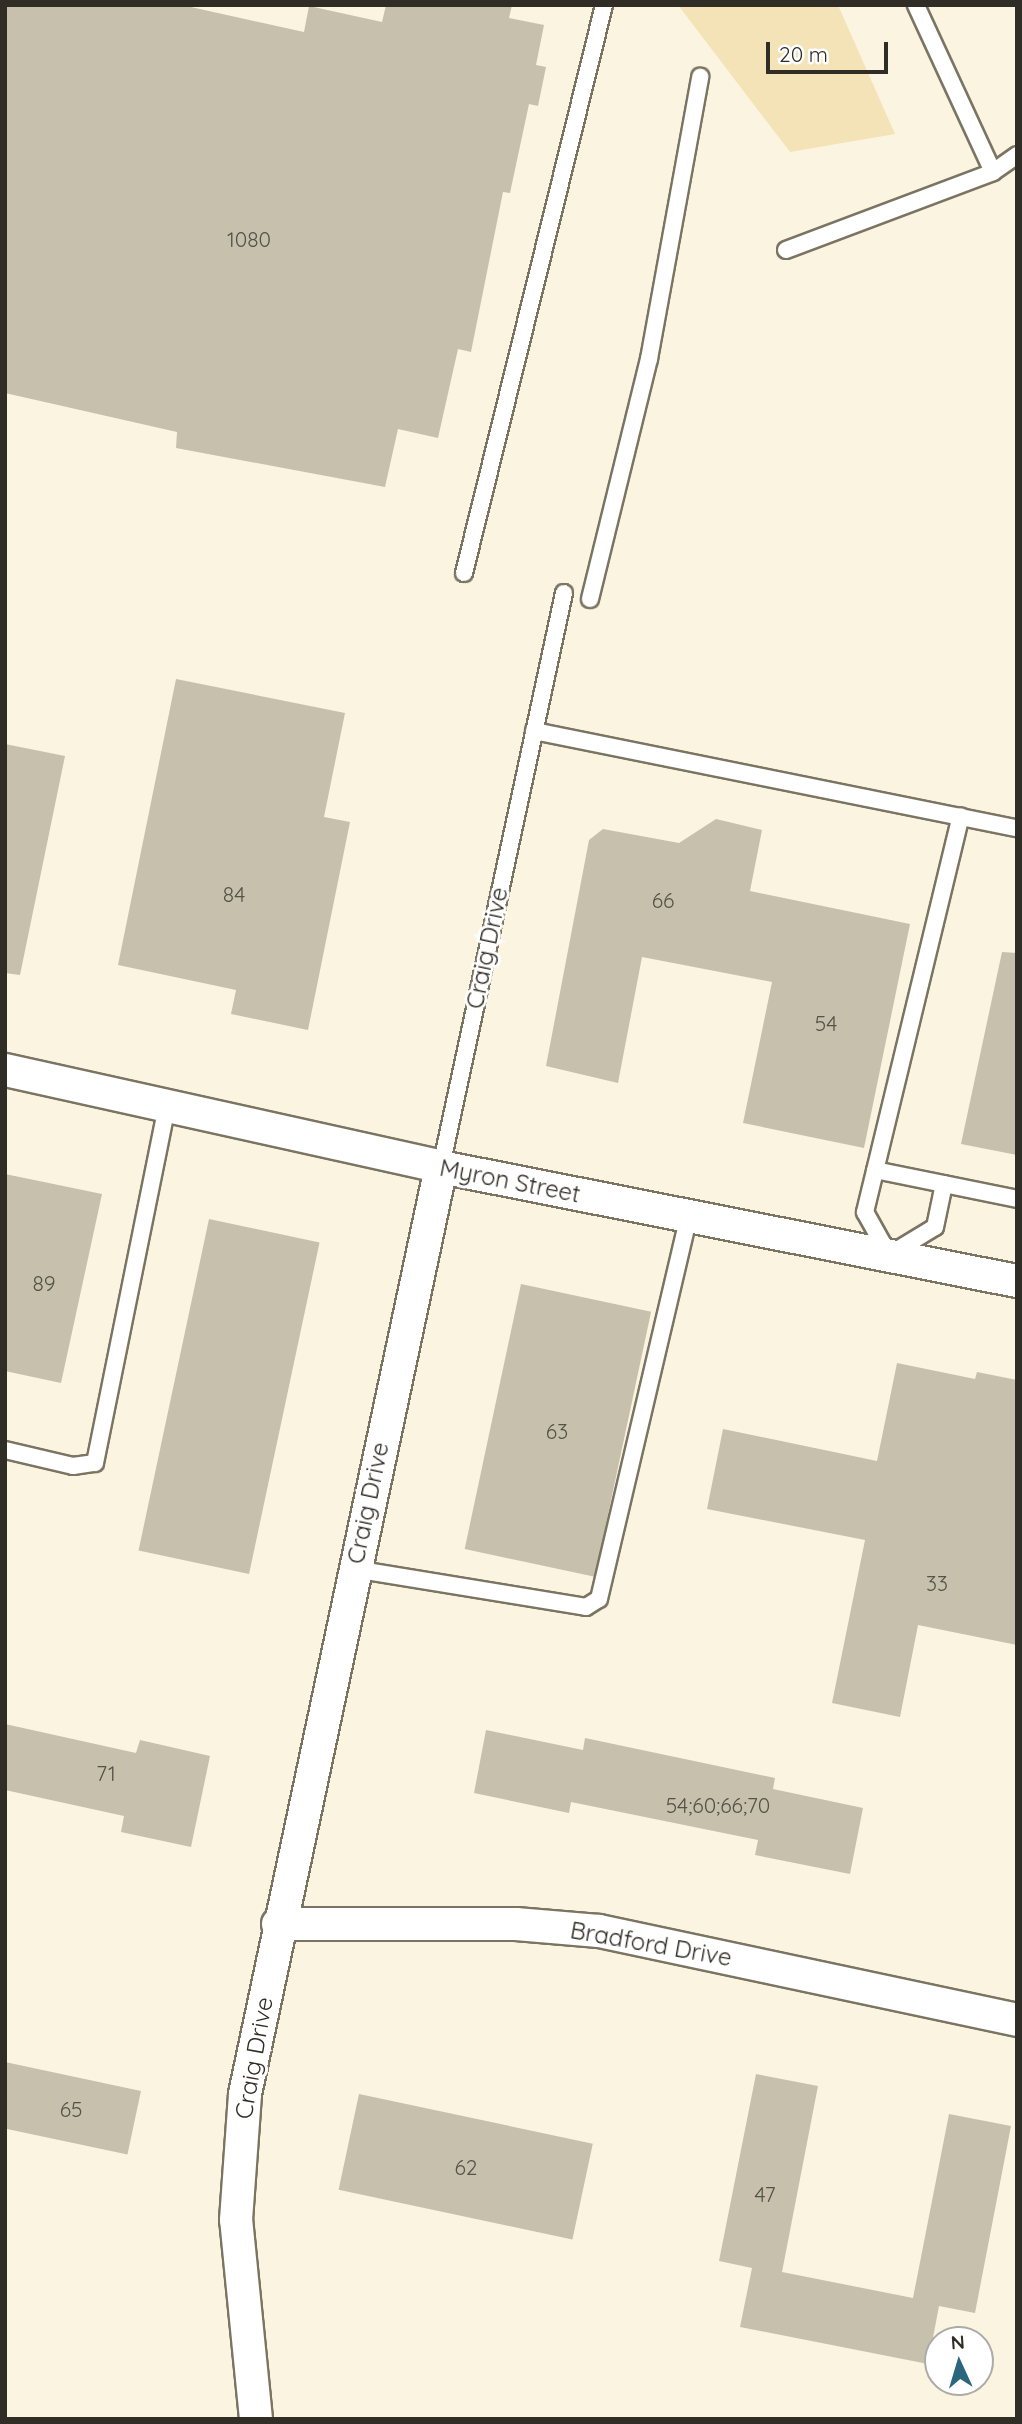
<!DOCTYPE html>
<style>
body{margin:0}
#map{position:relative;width:1022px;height:2424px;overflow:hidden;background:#fbf4e0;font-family:Quicksand,sans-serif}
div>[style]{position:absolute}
.green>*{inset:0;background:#f4e3b6}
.building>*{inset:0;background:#c7c0ad;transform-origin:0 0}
.roads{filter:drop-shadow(2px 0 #7b7462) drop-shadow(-2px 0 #7b7462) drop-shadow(0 2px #7b7462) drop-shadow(0 -2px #7b7462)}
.service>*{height:16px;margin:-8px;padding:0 8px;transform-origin:8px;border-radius:8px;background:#fff}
.minor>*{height:32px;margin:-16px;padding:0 16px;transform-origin:16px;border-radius:16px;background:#fff}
span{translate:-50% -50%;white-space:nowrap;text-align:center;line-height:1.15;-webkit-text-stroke:6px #fff;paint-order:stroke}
.number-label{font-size:21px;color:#555247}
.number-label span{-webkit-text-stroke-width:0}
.street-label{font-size:24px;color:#2f2d25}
.frame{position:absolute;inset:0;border:7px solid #2f2d25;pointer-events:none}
.north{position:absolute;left:924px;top:2326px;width:70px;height:70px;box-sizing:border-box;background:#fff;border:2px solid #acaba8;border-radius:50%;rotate:356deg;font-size:19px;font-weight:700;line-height:28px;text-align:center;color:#2f2d25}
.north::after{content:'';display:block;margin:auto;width:24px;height:32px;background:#2b657e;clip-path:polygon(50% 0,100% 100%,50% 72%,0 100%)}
.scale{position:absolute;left:766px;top:42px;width:122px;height:32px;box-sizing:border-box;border:4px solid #2f2d25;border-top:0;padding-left:9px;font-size:21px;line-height:24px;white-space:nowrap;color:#2f2d25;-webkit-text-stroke:5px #fff;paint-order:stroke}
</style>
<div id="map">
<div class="green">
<div style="clip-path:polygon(678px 5px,838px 5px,895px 134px,790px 152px)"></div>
</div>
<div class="building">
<div style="clip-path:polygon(5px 5px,182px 5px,304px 32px,309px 6px,382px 22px,386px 5px,512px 5px,509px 18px,544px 25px,536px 65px,546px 67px,538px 106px,529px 104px,510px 193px,503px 192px,471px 352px,458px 349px,438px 438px,398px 429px,385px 487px,176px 448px,177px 432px,5px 393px)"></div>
<div style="clip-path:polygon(176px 679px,345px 713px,324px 817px,350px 822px,308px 1030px,231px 1014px,236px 990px,118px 965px)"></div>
<div style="clip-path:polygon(5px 744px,65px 756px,20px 975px,5px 973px)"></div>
<div style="clip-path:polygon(716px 819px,762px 830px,750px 891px,910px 924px,864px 1148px,743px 1123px,772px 982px,642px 957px,618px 1083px,546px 1066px,589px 840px,603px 829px,679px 843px)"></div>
<div style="clip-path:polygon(1002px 952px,1017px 953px,1017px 1155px,961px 1144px)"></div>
<div style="clip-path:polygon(5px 1174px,102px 1194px,61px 1383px,5px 1371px)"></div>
<div style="left:209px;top:1219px;width:113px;height:339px;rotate:12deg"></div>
<div style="left:521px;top:1284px;width:133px;height:271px;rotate:12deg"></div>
<div style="clip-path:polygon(897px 1363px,975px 1379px,977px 1372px,1017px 1380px,1017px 1645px,918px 1625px,900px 1717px,832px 1703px,865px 1540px,707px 1509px,723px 1429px,877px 1461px)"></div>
<div style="clip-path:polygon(5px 1724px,136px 1753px,140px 1740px,210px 1756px,191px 1847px,121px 1832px,124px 1816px,5px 1790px)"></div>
<div style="clip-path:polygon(486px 1730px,583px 1750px,585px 1738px,775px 1778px,773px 1789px,863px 1808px,850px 1874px,755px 1855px,758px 1840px,571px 1802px,569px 1813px,474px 1793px)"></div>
<div style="left:5px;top:2062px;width:139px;height:65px;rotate:12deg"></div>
<div style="clip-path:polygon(756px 2074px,818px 2086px,782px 2272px,913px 2298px,949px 2114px,1011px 2126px,975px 2313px,939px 2306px,928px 2364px,740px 2327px,752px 2268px,719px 2261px)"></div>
<div style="left:359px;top:2094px;width:239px;height:98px;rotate:12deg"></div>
</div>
<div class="roads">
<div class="service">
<div style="left:993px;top:172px;width:29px;rotate:-35deg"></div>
<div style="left:786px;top:250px;width:221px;rotate:-20.6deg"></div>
<div style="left:993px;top:172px;width:184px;rotate:-114.8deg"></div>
<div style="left:464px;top:573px;width:585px;rotate:-76.15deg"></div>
<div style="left:590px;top:599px;width:247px;rotate:-76.2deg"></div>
<div style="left:649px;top:359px;width:287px;rotate:-79.7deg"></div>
<div style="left:534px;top:731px;width:493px;rotate:11.4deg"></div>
<div style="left:441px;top:1167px;width:587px;rotate:-77.91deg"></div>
<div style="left:875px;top:1170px;width:145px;rotate:11.5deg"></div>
<div style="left:944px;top:1184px;width:44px;rotate:101.8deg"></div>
<div style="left:935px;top:1227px;width:54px;rotate:148.7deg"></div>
<div style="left:889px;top:1255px;width:49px;rotate:-119.2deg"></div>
<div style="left:865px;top:1212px;width:407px;rotate:-76.4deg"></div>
<div style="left:5px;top:1450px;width:70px;rotate:13.2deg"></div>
<div style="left:73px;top:1466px;width:22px;rotate:-8deg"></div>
<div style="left:95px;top:1463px;width:363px;rotate:-78.6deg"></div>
<div style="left:354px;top:1569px;width:235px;rotate:9.3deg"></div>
<div style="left:586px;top:1607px;width:15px;rotate:-32deg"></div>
<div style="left:599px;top:1599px;width:393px;rotate:-76.8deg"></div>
</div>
<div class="minor">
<div style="left:5px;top:1070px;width:447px;rotate:12.5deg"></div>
<div style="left:441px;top:1167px;width:587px;rotate:11.2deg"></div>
<div style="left:278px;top:1924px;width:238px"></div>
<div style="left:516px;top:1924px;width:83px;rotate:4.8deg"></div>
<div style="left:599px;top:1931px;width:427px;rotate:12deg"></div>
<div style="left:256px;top:2419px;width:200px;rotate:-95.7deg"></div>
<div style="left:236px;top:2220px;width:126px;rotate:-85.9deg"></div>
<div style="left:245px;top:2094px;width:947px;rotate:-78.06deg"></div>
</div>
</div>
<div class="number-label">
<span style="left:249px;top:239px">1080</span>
<span style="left:234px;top:894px">84</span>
<span style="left:663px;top:900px">66</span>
<span style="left:826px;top:1023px">54</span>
<span style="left:44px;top:1283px">89</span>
<span style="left:557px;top:1431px">63</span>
<span style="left:937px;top:1583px">33</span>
<span style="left:106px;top:1773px">71</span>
<span style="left:718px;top:1805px">54;60;66;70</span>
<span style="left:71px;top:2109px">65</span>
<span style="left:466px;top:2167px">62</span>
<span style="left:765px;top:2194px">47</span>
</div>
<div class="street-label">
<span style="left:487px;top:948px;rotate:-78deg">Craig Drive</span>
<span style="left:510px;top:1181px;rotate:11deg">Myron Street</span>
<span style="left:368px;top:1503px;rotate:-78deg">Craig Drive</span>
<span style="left:651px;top:1944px;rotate:10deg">Bradford Drive</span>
<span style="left:254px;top:2058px;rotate:-80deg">Craig Drive</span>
</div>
<div class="frame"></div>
<div class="north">N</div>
<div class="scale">20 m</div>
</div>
